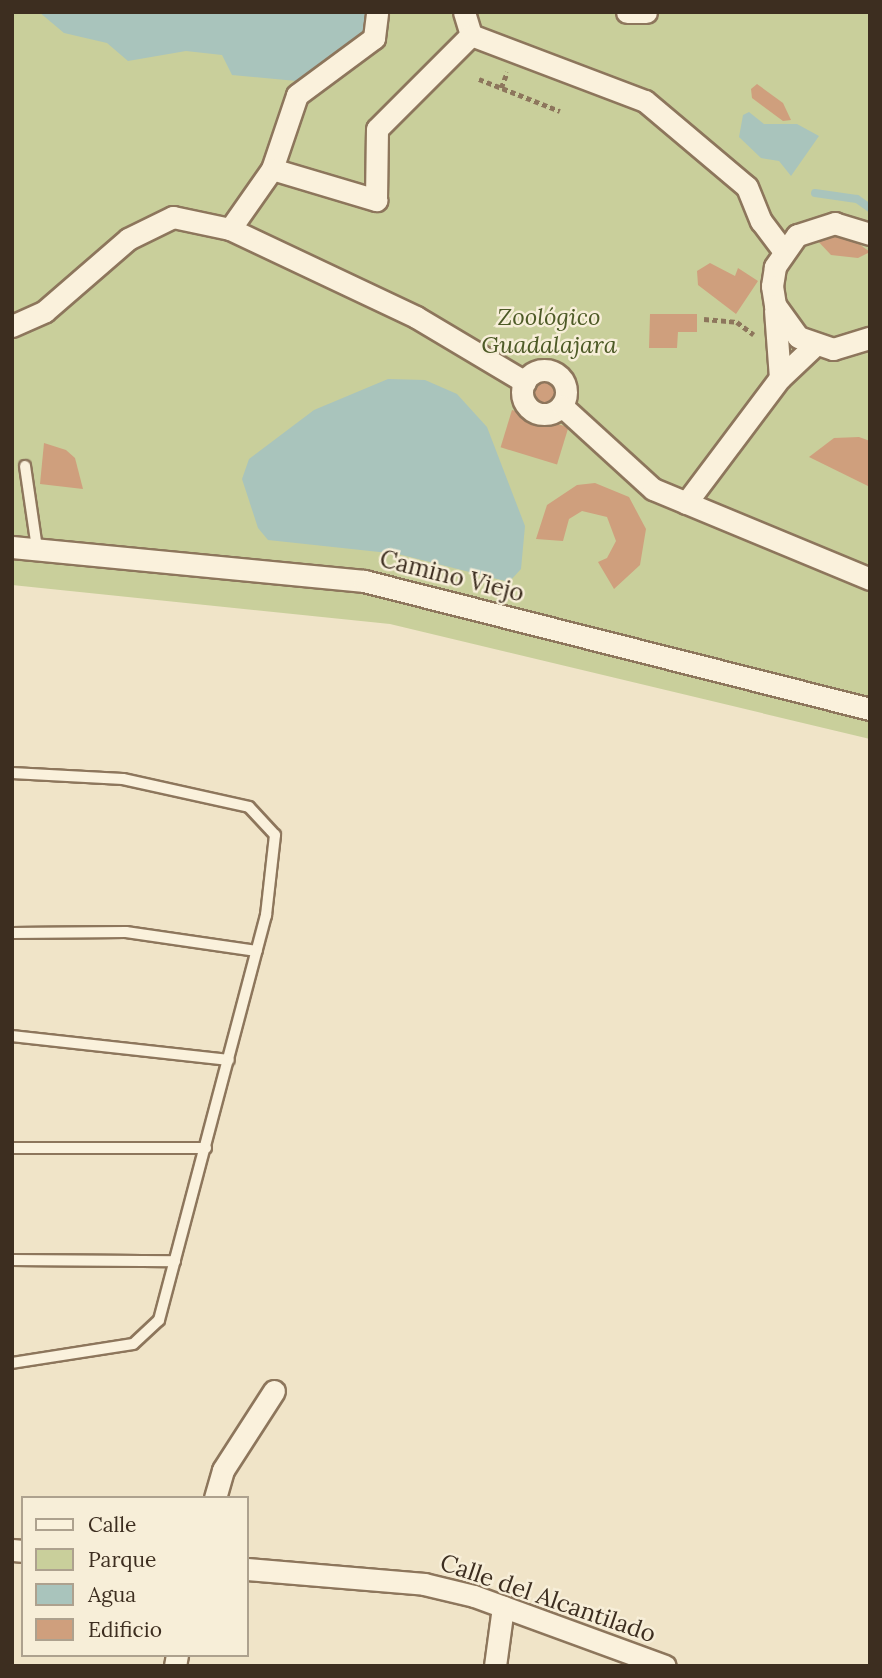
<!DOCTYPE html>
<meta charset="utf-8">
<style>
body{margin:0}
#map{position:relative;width:882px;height:1678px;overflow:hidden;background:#f0e4c8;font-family:Lora,serif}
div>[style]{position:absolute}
.green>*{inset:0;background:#c9cf9b}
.water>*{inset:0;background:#a9c4bc}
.stream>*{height:8px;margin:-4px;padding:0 4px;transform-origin:4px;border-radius:4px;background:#a9c4bc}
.building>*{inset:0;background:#cf9f7d;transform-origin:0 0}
.round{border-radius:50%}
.path>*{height:4.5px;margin-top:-2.25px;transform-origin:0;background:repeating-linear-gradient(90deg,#8d765c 0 5px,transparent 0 8.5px)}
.roads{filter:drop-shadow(2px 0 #8d765c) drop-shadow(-2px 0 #8d765c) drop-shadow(0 2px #8d765c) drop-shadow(0 -2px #8d765c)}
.lane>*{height:10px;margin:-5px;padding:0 5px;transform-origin:5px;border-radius:5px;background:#faf1dc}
.street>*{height:21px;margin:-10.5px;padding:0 10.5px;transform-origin:10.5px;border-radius:10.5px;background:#faf1dc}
.street>.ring{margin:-10.5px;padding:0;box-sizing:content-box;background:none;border:21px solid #faf1dc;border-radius:50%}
span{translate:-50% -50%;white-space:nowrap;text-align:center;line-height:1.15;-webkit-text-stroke:5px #f7eed8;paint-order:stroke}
.park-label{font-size:24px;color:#4d5a26;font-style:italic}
.street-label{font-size:24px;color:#3d2e20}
.frame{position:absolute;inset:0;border:14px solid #3d2e20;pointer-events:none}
.legend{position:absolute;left:21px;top:1496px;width:228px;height:161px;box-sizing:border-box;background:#f7eed8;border:2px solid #ada18e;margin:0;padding:9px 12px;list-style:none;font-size:21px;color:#3d2e20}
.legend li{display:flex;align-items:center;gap:14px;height:35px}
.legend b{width:35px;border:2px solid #ada18e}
</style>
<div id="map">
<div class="green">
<div style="clip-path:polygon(12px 12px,870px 12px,870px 739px,390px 624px,12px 585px)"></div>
</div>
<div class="water">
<div style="clip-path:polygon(39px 12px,370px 12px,368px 31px,307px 82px,232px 75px,222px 55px,186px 51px,128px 61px,107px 43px,64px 33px)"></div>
<div style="clip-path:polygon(749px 112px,764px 124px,797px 124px,819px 136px,791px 176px,779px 161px,761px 158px,739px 137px,743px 115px)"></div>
<div style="clip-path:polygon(388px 379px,425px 380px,457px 394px,487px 427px,525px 526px,521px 569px,509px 582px,398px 554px,268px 540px,258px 528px,242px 479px,249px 459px,314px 410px)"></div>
</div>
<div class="stream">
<div style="left:815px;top:193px;width:42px;rotate:8.1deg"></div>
<div style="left:857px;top:199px;width:16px;rotate:35deg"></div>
</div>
<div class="building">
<div style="clip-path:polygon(757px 84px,783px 103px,791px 120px,783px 121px,752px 98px,751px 89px)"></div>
<div style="clip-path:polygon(835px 235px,851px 238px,870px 252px,858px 258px,831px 255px,815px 238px)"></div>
<div style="clip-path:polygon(710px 263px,735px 276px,738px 268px,758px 281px,736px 314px,698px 285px,697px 271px)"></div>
<div style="clip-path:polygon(650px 314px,697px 314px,697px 332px,678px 332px,677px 348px,649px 348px)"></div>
<div class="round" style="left:530px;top:378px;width:28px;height:28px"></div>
<div style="left:512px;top:410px;width:59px;height:39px;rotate:17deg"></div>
<div style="clip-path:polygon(859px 437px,870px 441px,870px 487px,809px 457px,834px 438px)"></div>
<div style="clip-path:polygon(44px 443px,66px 450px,75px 458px,83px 489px,40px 484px)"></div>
<div style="clip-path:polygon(595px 483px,629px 497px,646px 529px,640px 565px,614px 589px,598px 562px,607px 558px,616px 541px,607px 517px,582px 511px,569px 519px,563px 541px,536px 539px,547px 505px,577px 485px)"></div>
</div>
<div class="path">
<div style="left:479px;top:79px;width:87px;rotate:21.6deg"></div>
<div style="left:501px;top:88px;width:17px;rotate:-69deg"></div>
<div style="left:704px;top:319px;width:33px;rotate:5deg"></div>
<div style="left:737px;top:322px;width:21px;rotate:37deg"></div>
</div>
<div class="roads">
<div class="lane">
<div style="left:25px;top:466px;width:83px;rotate:81.7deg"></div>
<div style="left:12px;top:773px;width:111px;rotate:3.1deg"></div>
<div style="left:123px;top:779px;width:129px;rotate:12.5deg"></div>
<div style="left:249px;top:807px;width:38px;rotate:47deg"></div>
<div style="left:275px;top:835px;width:81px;rotate:96.4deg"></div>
<div style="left:266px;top:915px;width:419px;rotate:104.8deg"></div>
<div style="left:159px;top:1320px;width:35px;rotate:137deg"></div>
<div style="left:133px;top:1344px;width:122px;rotate:171.1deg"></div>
<div style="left:12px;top:933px;width:114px;rotate:-0.5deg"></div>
<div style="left:126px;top:932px;width:132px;rotate:8.3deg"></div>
<div style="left:12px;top:1036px;width:218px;rotate:6.3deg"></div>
<div style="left:12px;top:1148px;width:194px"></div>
<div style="left:12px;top:1260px;width:163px;rotate:0.4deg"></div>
</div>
<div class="street">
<div style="left:464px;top:12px;width:24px;rotate:73deg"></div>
<div style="left:627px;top:12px;width:19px"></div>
<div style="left:272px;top:169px;width:78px;rotate:-71.3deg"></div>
<div style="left:297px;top:95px;width:96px;rotate:-36.5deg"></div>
<div style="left:374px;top:38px;width:26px;rotate:-83deg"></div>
<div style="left:230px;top:229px;width:73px;rotate:-55deg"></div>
<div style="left:272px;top:169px;width:109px;rotate:16.6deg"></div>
<div style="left:376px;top:200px;width:71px;rotate:-89.2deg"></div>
<div style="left:377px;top:129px;width:133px;rotate:-45deg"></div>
<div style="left:471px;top:35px;width:186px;rotate:20.8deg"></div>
<div style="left:645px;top:101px;width:133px;rotate:40.1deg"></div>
<div style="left:747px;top:187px;width:37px;rotate:68deg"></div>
<div style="left:761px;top:221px;width:36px;rotate:53deg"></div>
<div style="left:870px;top:234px;width:37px;rotate:-163deg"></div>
<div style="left:835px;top:223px;width:40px;rotate:162deg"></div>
<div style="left:797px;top:235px;width:39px;rotate:125deg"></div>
<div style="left:775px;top:267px;width:19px;rotate:99deg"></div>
<div style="left:772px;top:286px;width:19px;rotate:81deg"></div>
<div style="left:775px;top:305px;width:39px;rotate:54deg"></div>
<div style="left:798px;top:337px;width:37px;rotate:19deg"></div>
<div style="left:833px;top:349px;width:39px;rotate:-17deg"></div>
<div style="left:775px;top:310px;width:68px;rotate:85.8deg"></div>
<div style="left:12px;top:326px;width:36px;rotate:-24deg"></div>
<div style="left:45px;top:311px;width:110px;rotate:-40.9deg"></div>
<div style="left:128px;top:239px;width:50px;rotate:-26.1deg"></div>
<div style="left:173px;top:217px;width:58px;rotate:11.9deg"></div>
<div style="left:230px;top:229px;width:206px;rotate:25.3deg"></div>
<div style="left:416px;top:317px;width:127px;rotate:30.8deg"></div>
<div class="ring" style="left:522px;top:370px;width:23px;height:23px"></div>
<div style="left:562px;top:406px;width:123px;rotate:42.4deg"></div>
<div style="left:653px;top:489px;width:235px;rotate:22.5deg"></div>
<div style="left:686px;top:503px;width:156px;rotate:-53.1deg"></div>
<div style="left:780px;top:378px;width:48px;rotate:-43.3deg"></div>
<div style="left:12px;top:547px;width:354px;rotate:5.5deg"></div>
<div style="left:364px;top:581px;width:522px;rotate:14.2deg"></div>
<div style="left:215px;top:1498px;width:29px;rotate:-74deg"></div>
<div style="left:223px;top:1470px;width:94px;rotate:-57.2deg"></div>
<div style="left:12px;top:1550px;width:11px;rotate:5deg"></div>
<div style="left:247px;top:1569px;width:178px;rotate:4.8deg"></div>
<div style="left:424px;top:1584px;width:51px;rotate:13.5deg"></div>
<div style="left:474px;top:1596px;width:203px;rotate:20.1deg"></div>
<div style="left:175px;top:1666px;width:11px;rotate:-80deg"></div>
<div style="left:495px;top:1666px;width:60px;rotate:-82.3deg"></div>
</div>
</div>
<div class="park-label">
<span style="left:549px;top:331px">Zoológico<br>Guadalajara</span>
</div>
<div class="street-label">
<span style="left:452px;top:576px;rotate:14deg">Camino Viejo</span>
<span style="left:548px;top:1598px;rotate:19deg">Calle del Alcantilado</span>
</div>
<div class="frame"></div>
<ul class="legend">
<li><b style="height:9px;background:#faf1dc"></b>Calle</li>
<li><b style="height:19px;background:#c9cf9b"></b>Parque</li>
<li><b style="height:19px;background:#a9c4bc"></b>Agua</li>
<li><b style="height:19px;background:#cf9f7d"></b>Edificio</li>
</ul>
</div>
